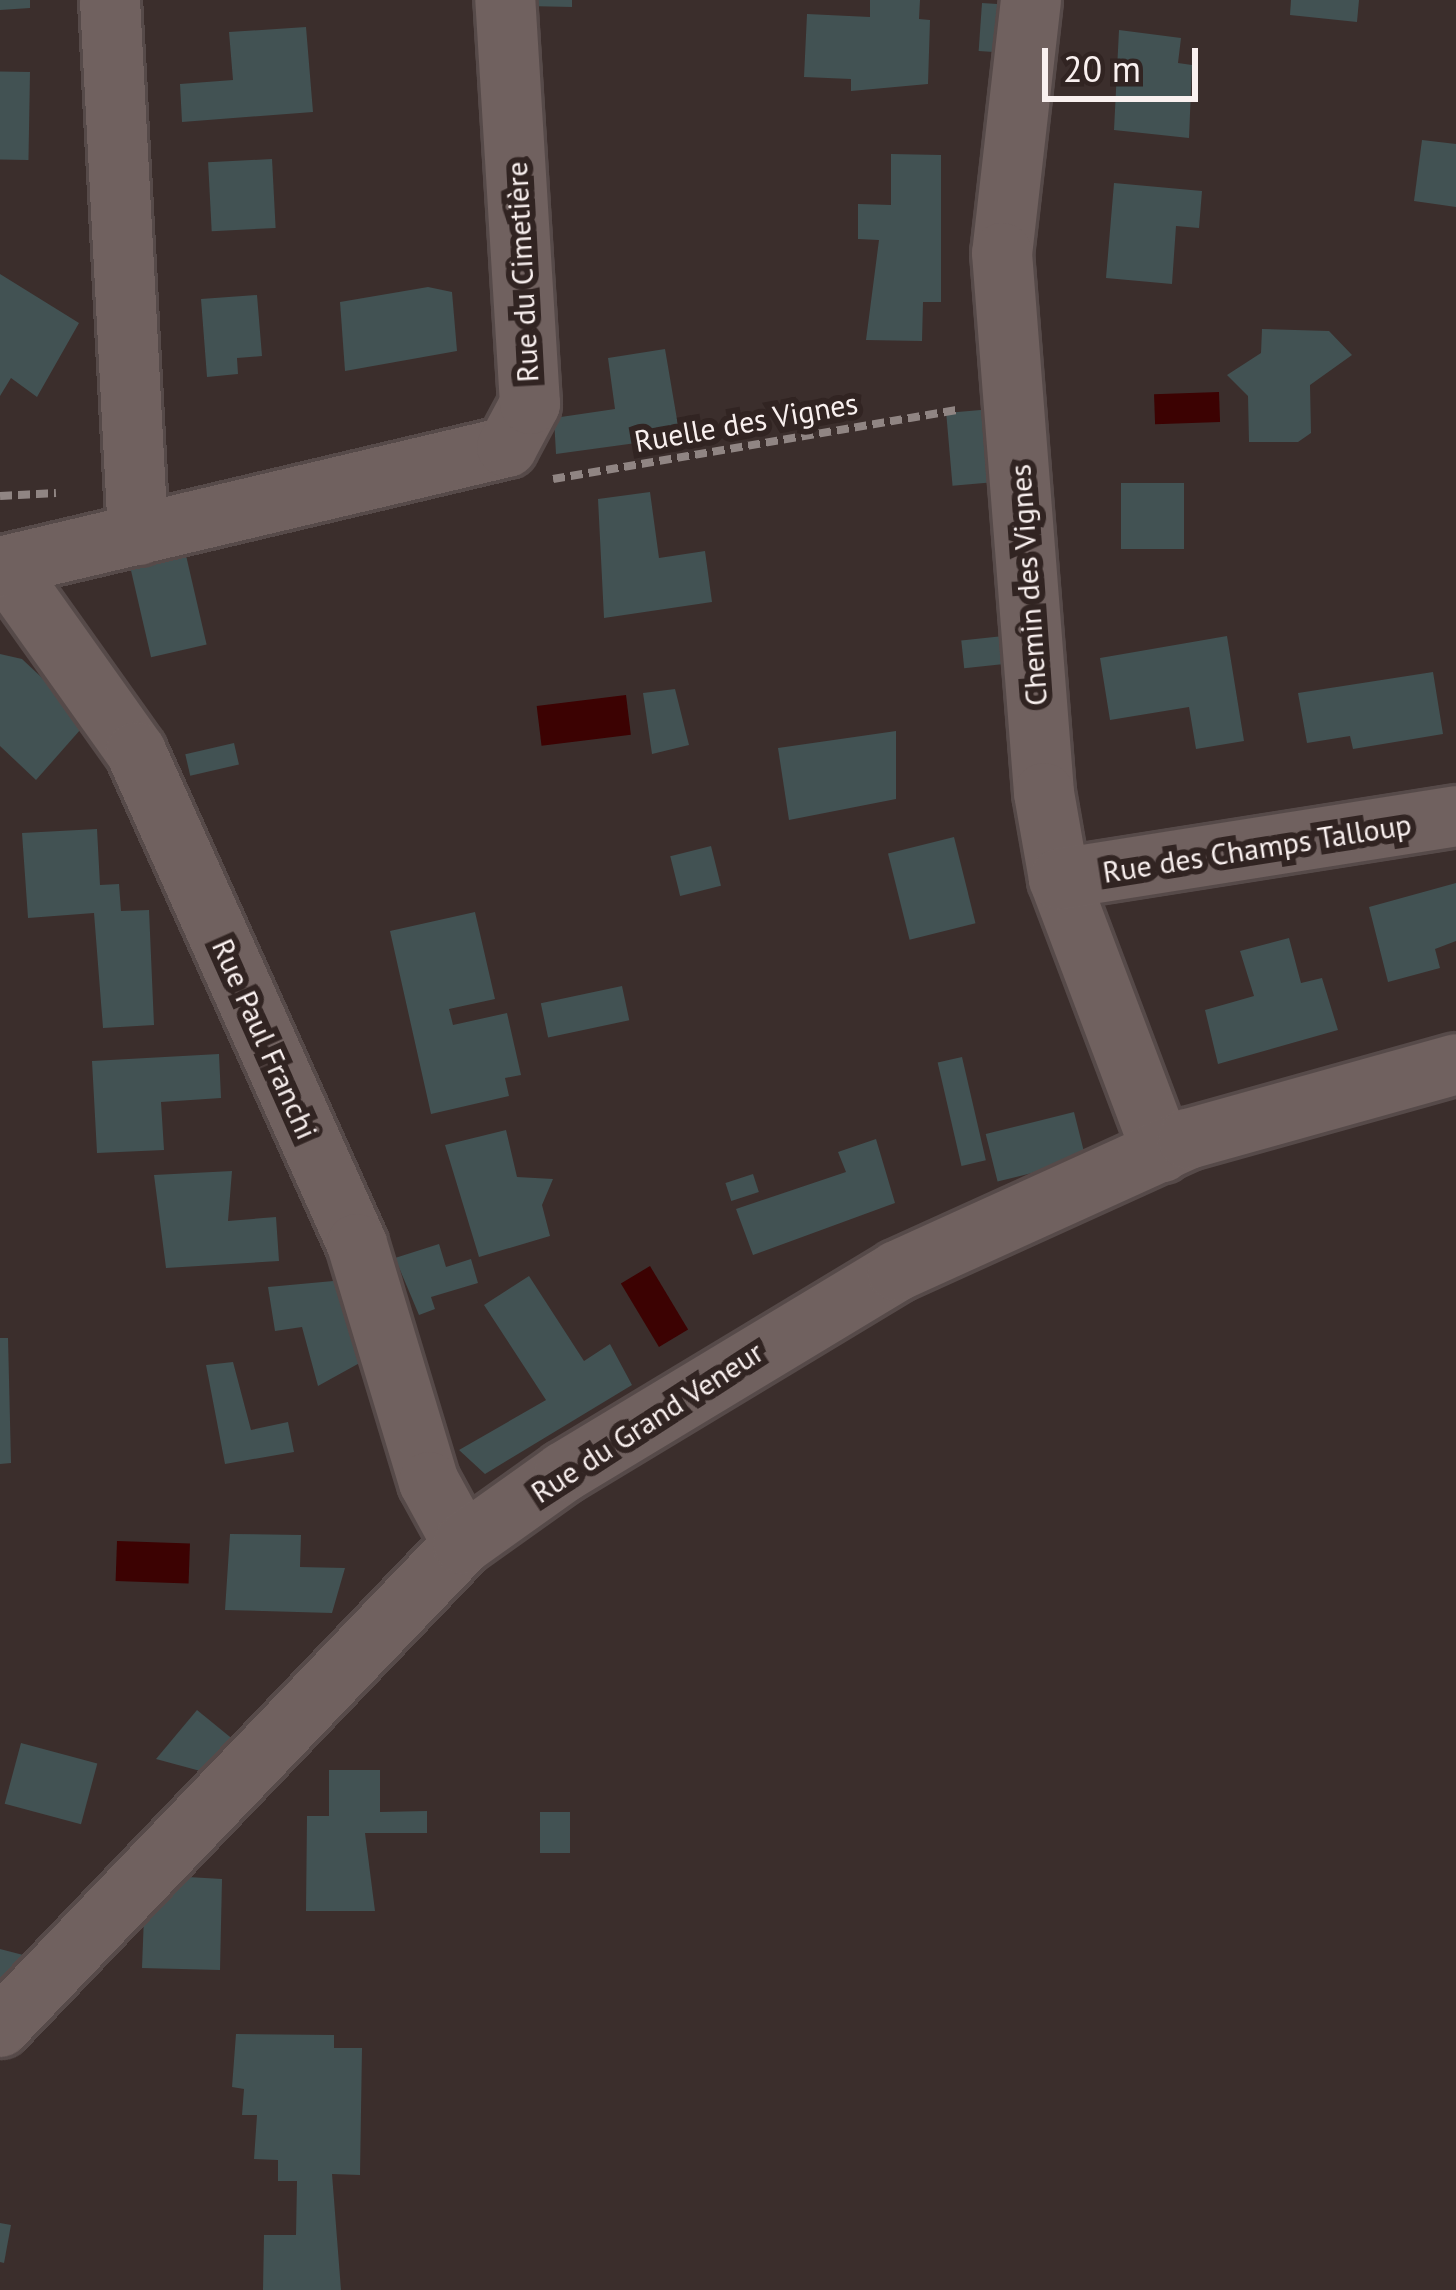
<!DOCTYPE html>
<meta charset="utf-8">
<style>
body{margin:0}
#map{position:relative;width:1456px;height:2290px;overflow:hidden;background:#3b2e2c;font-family:"PT Sans",sans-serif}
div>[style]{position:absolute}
.water>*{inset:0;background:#3c0202;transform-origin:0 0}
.building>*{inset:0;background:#425253;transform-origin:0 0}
.path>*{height:8px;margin-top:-4px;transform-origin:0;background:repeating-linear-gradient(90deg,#908583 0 12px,transparent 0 18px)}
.roads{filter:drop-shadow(3px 0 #564a49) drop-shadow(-3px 0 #564a49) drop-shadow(0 3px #564a49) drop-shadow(0 -3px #564a49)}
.street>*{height:60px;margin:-30px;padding:0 30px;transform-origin:30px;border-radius:30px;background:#70615f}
span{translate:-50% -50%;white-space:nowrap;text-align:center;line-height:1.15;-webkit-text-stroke:12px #312422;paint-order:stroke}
.street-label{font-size:30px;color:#f9f0ef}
.scale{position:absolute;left:1042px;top:48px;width:156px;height:54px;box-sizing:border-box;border:6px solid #f9f0ef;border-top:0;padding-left:15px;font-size:36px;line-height:42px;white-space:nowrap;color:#f9f0ef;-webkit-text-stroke:9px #312422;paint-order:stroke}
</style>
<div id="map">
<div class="water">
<div style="left:1219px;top:392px;width:30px;height:65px;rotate:88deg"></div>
<div style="left:626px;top:695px;width:40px;height:90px;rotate:83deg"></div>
<div style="left:650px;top:1266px;width:74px;height:34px;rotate:59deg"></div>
<div style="left:117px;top:1541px;width:73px;height:40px;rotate:2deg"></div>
</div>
<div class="building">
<div style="clip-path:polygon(0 0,30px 0,30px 8px,0 10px)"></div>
<div style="clip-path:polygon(527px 0,572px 0,572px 7px,527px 6px)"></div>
<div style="clip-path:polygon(870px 0,920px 0,919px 19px,930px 20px,928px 84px,851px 91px,851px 79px,804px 77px,807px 14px,870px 17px)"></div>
<div style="clip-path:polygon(1291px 0,1359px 0,1357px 22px,1290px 15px)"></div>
<div style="left:982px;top:3px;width:30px;height:48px;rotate:4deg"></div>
<div style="clip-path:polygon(306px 27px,313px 112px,182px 122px,180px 84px,233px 80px,229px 32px)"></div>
<div style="clip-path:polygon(1119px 30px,1181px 38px,1178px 63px,1192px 65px,1189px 138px,1114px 130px)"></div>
<div style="left:30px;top:72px;width:88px;height:30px;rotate:91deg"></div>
<div style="clip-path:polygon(1422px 140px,1456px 144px,1456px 207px,1414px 201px)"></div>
<div style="clip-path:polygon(891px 154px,941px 155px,941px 302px,923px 302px,922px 341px,866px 340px,879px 240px,858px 239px,858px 204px,891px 205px)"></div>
<div style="left:272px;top:159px;width:69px;height:64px;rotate:87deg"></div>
<div style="clip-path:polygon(1114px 183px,1202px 191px,1199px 228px,1176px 226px,1172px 284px,1106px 278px)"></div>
<div style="clip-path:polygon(0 274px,79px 323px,37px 397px,11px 378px,0 396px)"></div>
<div style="clip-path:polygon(428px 287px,452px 292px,457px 351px,345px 371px,340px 302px)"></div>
<div style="clip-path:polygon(257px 295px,262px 356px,237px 358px,238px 374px,207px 377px,201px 299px)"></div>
<div style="clip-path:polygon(1262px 329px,1329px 331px,1352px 355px,1310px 385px,1311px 433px,1298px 442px,1249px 442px,1248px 396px,1227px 375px,1261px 353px)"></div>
<div style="clip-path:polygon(665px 349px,680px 437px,556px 454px,554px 418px,615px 409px,608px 358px)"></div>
<div style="left:992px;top:409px;width:73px;height:46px;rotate:85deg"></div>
<div style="left:1121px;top:483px;width:63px;height:66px"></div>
<div style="clip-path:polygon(650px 492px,659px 558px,705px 551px,712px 602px,604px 618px,598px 499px)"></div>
<div style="left:185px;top:551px;width:96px;height:57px;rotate:77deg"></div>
<div style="left:1013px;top:635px;width:28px;height:52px;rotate:84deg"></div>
<div style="clip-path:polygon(1227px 636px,1244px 741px,1196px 749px,1189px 707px,1110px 720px,1100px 658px)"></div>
<div style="clip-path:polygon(0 654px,22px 659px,88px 721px,36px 780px,0 746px)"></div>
<div style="clip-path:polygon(1433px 672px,1443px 734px,1353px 749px,1350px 736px,1307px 743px,1298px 693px)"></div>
<div style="clip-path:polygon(675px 689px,689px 745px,652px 754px,643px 693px)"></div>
<div style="clip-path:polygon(896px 731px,896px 799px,789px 820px,778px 748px)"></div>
<div style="left:234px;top:743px;width:22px;height:50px;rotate:77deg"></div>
<div style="clip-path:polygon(97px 829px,100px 885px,119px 884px,121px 911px,149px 910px,154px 1025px,103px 1028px,94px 913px,28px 918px,22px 833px)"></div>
<div style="left:954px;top:837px;width:89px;height:68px;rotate:76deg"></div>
<div style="left:711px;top:846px;width:41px;height:42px;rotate:76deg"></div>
<div style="clip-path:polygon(1456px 883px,1456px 941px,1435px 949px,1440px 968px,1388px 982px,1369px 907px)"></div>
<div style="clip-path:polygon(475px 912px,495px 999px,449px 1009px,453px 1025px,507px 1013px,521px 1075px,505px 1078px,509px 1096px,431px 1114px,390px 931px)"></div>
<div style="clip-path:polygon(1289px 938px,1301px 983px,1322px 978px,1338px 1030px,1218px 1064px,1205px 1010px,1254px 996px,1240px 951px)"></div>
<div style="left:622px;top:986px;width:35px;height:83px;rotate:78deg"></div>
<div style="clip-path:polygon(219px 1054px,221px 1098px,161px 1102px,164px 1150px,97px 1153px,92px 1061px)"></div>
<div style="left:962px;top:1057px;width:106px;height:25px;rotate:77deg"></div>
<div style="left:1074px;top:1112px;width:49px;height:91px;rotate:76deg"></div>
<div style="clip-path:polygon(506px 1130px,517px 1177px,553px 1179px,542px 1205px,550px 1236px,479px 1257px,445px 1145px)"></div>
<div style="clip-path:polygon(876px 1139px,895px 1203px,753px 1255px,736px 1209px,846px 1172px,838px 1152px)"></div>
<div style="clip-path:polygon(232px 1171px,228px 1221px,276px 1217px,279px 1261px,166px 1268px,154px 1175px)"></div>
<div style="left:753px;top:1174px;width:19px;height:29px;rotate:72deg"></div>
<div style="clip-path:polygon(439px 1244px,446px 1267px,471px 1259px,478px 1283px,431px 1297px,435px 1309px,419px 1315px,395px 1258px)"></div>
<div style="clip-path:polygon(529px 1276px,584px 1361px,610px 1344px,632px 1385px,485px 1474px,459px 1450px,546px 1400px,484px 1305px)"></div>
<div style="clip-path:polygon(355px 1279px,365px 1360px,318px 1386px,302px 1327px,275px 1331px,268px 1287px)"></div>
<div style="clip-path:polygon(0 1338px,8px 1338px,11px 1463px,0 1464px)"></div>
<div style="clip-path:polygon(233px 1362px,251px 1430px,288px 1422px,294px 1452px,225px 1464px,206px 1365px)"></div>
<div style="clip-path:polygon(230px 1534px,301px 1535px,300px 1567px,345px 1568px,332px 1613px,225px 1610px)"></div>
<div style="clip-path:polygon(197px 1710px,235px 1741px,204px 1772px,156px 1759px)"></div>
<div style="left:21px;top:1743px;width:79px;height:63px;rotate:15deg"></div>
<div style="clip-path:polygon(329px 1770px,380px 1770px,380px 1812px,427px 1811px,427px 1833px,365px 1833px,375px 1911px,306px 1911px,307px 1816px,329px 1816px)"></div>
<div style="left:540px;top:1812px;width:30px;height:41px"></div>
<div style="clip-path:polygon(188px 1877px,222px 1879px,220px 1970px,142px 1968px,144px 1916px)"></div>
<div style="clip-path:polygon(0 1949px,31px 1957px,0 1991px)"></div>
<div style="clip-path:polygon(236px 2034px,334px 2035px,334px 2048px,362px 2048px,360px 2175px,332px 2174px,341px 2290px,263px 2290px,264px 2235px,296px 2235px,297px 2181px,278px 2181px,278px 2160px,254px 2159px,257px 2115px,242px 2115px,244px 2089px,232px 2087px)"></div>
<div style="clip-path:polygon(0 2223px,11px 2225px,4px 2263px,0 2262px)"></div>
</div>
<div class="path">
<div style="left:553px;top:479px;width:411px;rotate:-9.7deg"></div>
<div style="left:0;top:496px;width:56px;rotate:-3.1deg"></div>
</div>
<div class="roads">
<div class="street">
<div style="left:110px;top:0;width:536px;rotate:87deg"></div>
<div style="left:1031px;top:0;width:255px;rotate:96.5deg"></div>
<div style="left:1002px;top:253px;width:542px;rotate:85.55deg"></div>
<div style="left:1044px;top:793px;width:87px;rotate:80.1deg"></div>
<div style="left:1059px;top:879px;width:292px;rotate:69.3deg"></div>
<div style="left:4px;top:566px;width:228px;rotate:54.6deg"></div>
<div style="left:136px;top:752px;width:539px;rotate:65.81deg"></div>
<div style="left:357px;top:1244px;width:249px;rotate:73.2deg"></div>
<div style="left:429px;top:1482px;width:71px;rotate:61.3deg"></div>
<div style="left:0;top:567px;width:521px;rotate:-13.32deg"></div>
<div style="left:507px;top:447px;width:49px;rotate:-61.9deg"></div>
<div style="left:530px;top:404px;width:405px;rotate:-93.5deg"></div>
<div style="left:1059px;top:879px;width:402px;rotate:-9deg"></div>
<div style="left:0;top:2027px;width:669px;rotate:-46.21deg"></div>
<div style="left:463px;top:1544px;width:124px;rotate:-35.5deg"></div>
<div style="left:564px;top:1472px;width:389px;rotate:-31.1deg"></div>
<div style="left:897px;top:1271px;width:320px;rotate:-24.4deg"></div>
<div style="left:1188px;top:1139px;width:278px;rotate:-15.6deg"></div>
</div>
</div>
<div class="street-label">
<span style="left:522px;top:272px;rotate:-93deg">Rue du Cimetière</span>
<span style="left:746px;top:422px;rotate:-10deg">Ruelle des Vignes</span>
<span style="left:1028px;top:585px;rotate:-94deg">Chemin des Vignes</span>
<span style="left:1257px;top:848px;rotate:-9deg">Rue des Champs Talloup</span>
<span style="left:265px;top:1039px;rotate:66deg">Rue Paul Franchi</span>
<span style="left:647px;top:1422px;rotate:-33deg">Rue du Grand Veneur</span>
</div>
<div class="scale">20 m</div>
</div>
